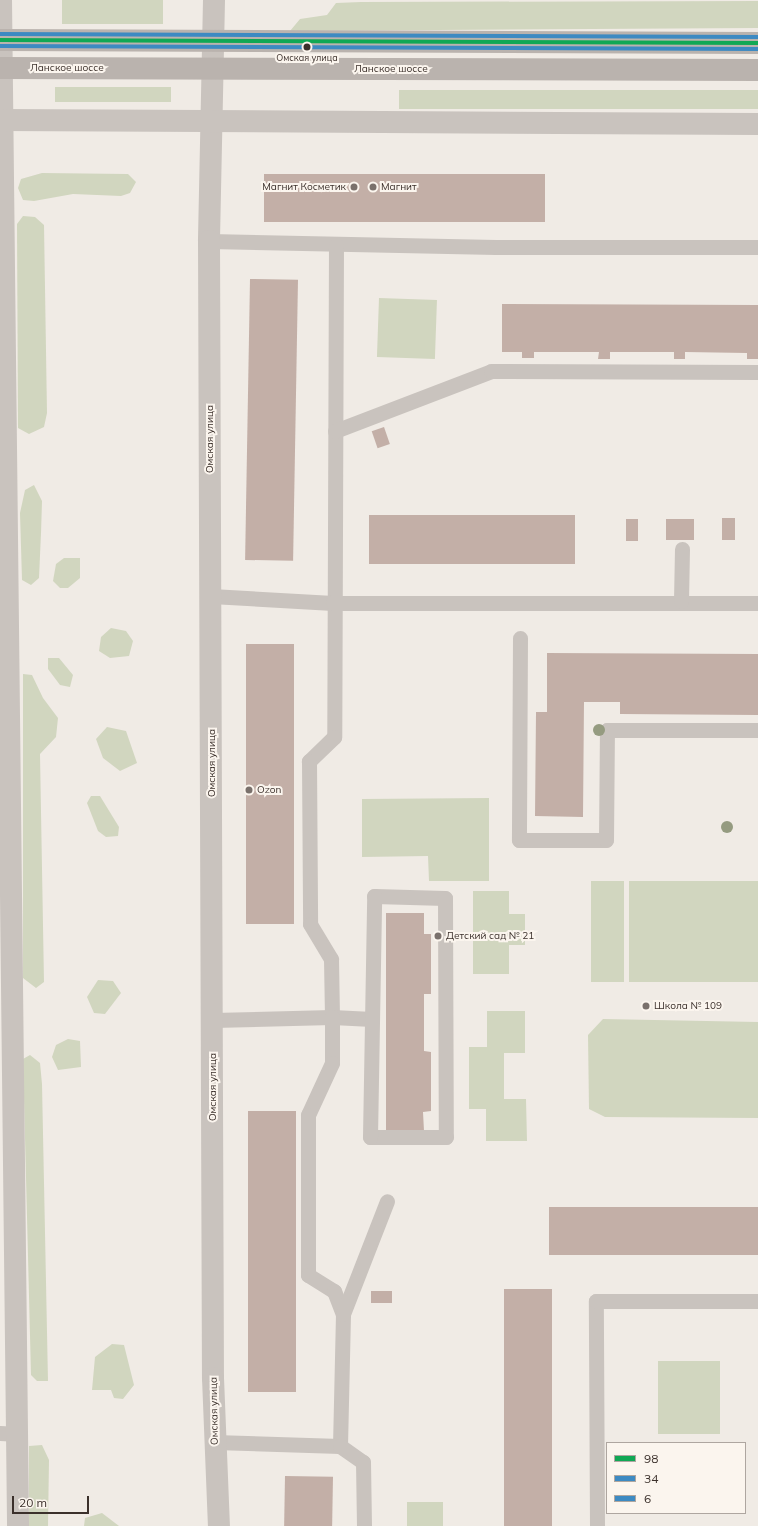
<!DOCTYPE html>
<meta charset="utf-8">
<style>
body{margin:0}
#map{position:relative;width:758px;height:1526px;overflow:hidden;background:#f0ebe5;font-family:Mulish,sans-serif}
div>[style]{position:absolute}
.green>*{inset:0;background:#d1d6bf;transform-origin:0 0}
.building>*{inset:0;background:#c3afa7;transform-origin:0 0}
.lane>*{height:15px;margin:-7.5px;padding:0 7.5px;transform-origin:7.5px;border-radius:7.5px;background:#c9c3be}
.street>*{height:22px;margin:-11px;padding:0 11px;transform-origin:11px;border-radius:11px;background:#c9c3be}
.secondary>*{height:22px;margin:-11px;padding:0 11px;transform-origin:11px;border-radius:11px;background:#bab3ae}
.bus-1>*{height:4px;margin:-2px;padding:0 2px;transform-origin:2px;border-radius:2px;background:#10a855}
.bus-2>*{height:4px;margin:-2px;padding:0 2px;transform-origin:2px;border-radius:2px;background:#3d8ac2}
.bus-3>*{height:4px;margin:-2px;padding:0 2px;transform-origin:2px;border-radius:2px;background:#3d8ac2}
.trees>*{width:12px;height:12px;margin:-6px;border-radius:50%;background:#959b80}
.dots>*{width:11px;height:11px;translate:-50% -50%;box-sizing:border-box;border:2px solid #fbf5ee;border-radius:50%}
span{translate:-50% -50%;white-space:nowrap;text-align:center;line-height:1.15;-webkit-text-stroke:4px #fbf5ee;paint-order:stroke}
.bus-label{font-size:9px;color:#3b302b}
.street-label{font-size:10px;color:#3b302b}
.poi-label{font-size:10px;color:#3b302b}
.right{translate:-100% -50%;text-align:right}
.left{translate:0 -50%;text-align:left}
.legend{position:absolute;left:606px;top:1442px;width:140px;height:72px;box-sizing:border-box;background:#fbf5ee;border:1px solid #aea6a0;margin:0;padding:5px 7px;list-style:none;font-size:12px;color:#3b302b}
.legend li{display:flex;align-items:center;gap:8px;height:20px}
.legend b{width:20px;border:1px solid #aea6a0}
.scale{position:absolute;left:12px;top:1496px;width:77px;height:18px;box-sizing:border-box;border:2px solid #3b302b;border-top:0;padding-left:5px;font-size:12px;line-height:14px;white-space:nowrap;color:#3b302b;-webkit-text-stroke:3px #fbf5ee;paint-order:stroke}
</style>
<div id="map">
<div class="green">
<div style="left:62px;top:0;width:101px;height:24px"></div>
<div style="clip-path:polygon(758px 1px,758px 28px,290px 31px,300px 19px,327px 15px,336px 3px,361px 2px)"></div>
<div style="left:55px;top:87px;width:116px;height:15px"></div>
<div style="left:399px;top:90px;width:359px;height:19px"></div>
<div style="clip-path:polygon(42px 173px,128px 174px,136px 182px,130px 193px,121px 196px,73px 194px,34px 201px,23px 200px,18px 188px,21px 179px)"></div>
<div style="clip-path:polygon(23px 216px,35px 217px,44px 225px,47px 413px,44px 427px,29px 434px,18px 428px,17px 224px)"></div>
<div style="left:379px;top:298px;width:58px;height:59px;rotate:2deg"></div>
<div style="clip-path:polygon(34px 485px,42px 501px,41px 533px,39px 578px,31px 585px,22px 580px,20px 513px,25px 490px)"></div>
<div style="clip-path:polygon(64px 558px,80px 558px,80px 578px,68px 588px,60px 588px,53px 581px,56px 564px)"></div>
<div style="clip-path:polygon(111px 628px,126px 631px,133px 641px,129px 656px,110px 658px,99px 651px,101px 637px)"></div>
<div style="clip-path:polygon(48px 658px,59px 658px,73px 675px,70px 687px,60px 685px,48px 669px)"></div>
<div style="clip-path:polygon(23px 674px,32px 675px,43px 698px,58px 718px,56px 737px,40px 754px,44px 982px,36px 988px,23px 978px)"></div>
<div style="clip-path:polygon(107px 727px,126px 731px,137px 763px,120px 771px,103px 758px,96px 739px)"></div>
<div style="clip-path:polygon(91px 796px,100px 796px,119px 827px,118px 836px,106px 837px,98px 831px,87px 803px)"></div>
<div style="clip-path:polygon(489px 798px,489px 881px,429px 881px,428px 856px,362px 857px,362px 799px)"></div>
<div style="left:591px;top:881px;width:33px;height:101px"></div>
<div style="left:629px;top:881px;width:129px;height:101px"></div>
<div style="clip-path:polygon(473px 891px,509px 891px,509px 914px,525px 914px,525px 945px,509px 945px,509px 974px,473px 974px)"></div>
<div style="clip-path:polygon(98px 980px,113px 981px,121px 993px,105px 1014px,94px 1013px,87px 997px)"></div>
<div style="clip-path:polygon(487px 1011px,525px 1011px,525px 1053px,504px 1053px,504px 1099px,526px 1099px,527px 1141px,486px 1141px,486px 1109px,469px 1109px,469px 1047px,487px 1047px)"></div>
<div style="clip-path:polygon(603px 1019px,758px 1022px,758px 1118px,605px 1117px,589px 1109px,588px 1035px)"></div>
<div style="clip-path:polygon(68px 1039px,80px 1041px,81px 1067px,58px 1070px,52px 1057px,56px 1045px)"></div>
<div style="clip-path:polygon(30px 1055px,40px 1063px,42px 1084px,48px 1381px,37px 1381px,31px 1375px,23px 1059px)"></div>
<div style="clip-path:polygon(112px 1344px,124px 1345px,134px 1385px,123px 1399px,114px 1398px,111px 1390px,92px 1390px,95px 1357px)"></div>
<div style="left:658px;top:1361px;width:62px;height:73px"></div>
<div style="clip-path:polygon(42px 1445px,49px 1460px,48px 1526px,29px 1526px,29px 1446px)"></div>
<div style="left:407px;top:1502px;width:36px;height:24px"></div>
<div style="clip-path:polygon(102px 1513px,119px 1526px,84px 1526px,85px 1518px)"></div>
</div>
<div class="building">
<div style="left:264px;top:174px;width:281px;height:48px"></div>
<div style="left:250px;top:279px;width:48px;height:281px;rotate:1deg"></div>
<div style="clip-path:polygon(502px 304px,758px 305px,758px 359px,747px 359px,747px 353px,685px 352px,685px 359px,674px 359px,674px 352px,610px 352px,610px 359px,598px 359px,599px 352px,534px 352px,534px 358px,522px 358px,522px 352px,502px 352px)"></div>
<div style="left:384px;top:427px;width:18px;height:13px;rotate:71deg"></div>
<div style="left:369px;top:515px;width:206px;height:49px"></div>
<div style="left:722px;top:518px;width:13px;height:22px"></div>
<div style="left:626px;top:519px;width:12px;height:22px"></div>
<div style="left:666px;top:519px;width:28px;height:21px"></div>
<div style="left:246px;top:644px;width:48px;height:280px"></div>
<div style="clip-path:polygon(547px 653px,758px 654px,758px 715px,620px 714px,620px 702px,584px 702px,583px 817px,535px 816px,536px 712px,547px 712px)"></div>
<div style="clip-path:polygon(386px 913px,424px 913px,424px 934px,431px 934px,431px 994px,424px 994px,424px 1051px,431px 1052px,431px 1111px,423px 1112px,424px 1131px,386px 1131px)"></div>
<div style="left:248px;top:1111px;width:48px;height:281px"></div>
<div style="left:549px;top:1207px;width:209px;height:48px"></div>
<div style="left:504px;top:1289px;width:48px;height:237px"></div>
<div style="left:371px;top:1291px;width:21px;height:12px"></div>
<div style="left:285px;top:1476px;width:48px;height:50px;rotate:1deg"></div>
</div>
<div class="lane">
<div style="left:209px;top:241px;width:287px;rotate:1.2deg"></div>
<div style="left:496px;top:247px;width:262px"></div>
<div style="left:336px;top:245px;width:492px;rotate:90.2deg"></div>
<div style="left:334px;top:737px;width:35px;rotate:136deg"></div>
<div style="left:309px;top:761px;width:163px;rotate:89.6deg"></div>
<div style="left:310px;top:924px;width:41px;rotate:59deg"></div>
<div style="left:331px;top:959px;width:58px;rotate:89deg"></div>
<div style="left:332px;top:1017px;width:40px;rotate:2.9deg"></div>
<div style="left:335px;top:431px;width:167px;rotate:-21deg"></div>
<div style="left:491px;top:371px;width:267px;rotate:0.2deg"></div>
<div style="left:211px;top:596px;width:122px;rotate:3.3deg"></div>
<div style="left:333px;top:603px;width:425px"></div>
<div style="left:681px;top:601px;width:52px;rotate:-88.9deg"></div>
<div style="left:520px;top:638px;width:202px;rotate:90.3deg"></div>
<div style="left:519px;top:840px;width:87px"></div>
<div style="left:606px;top:840px;width:110px;rotate:-89.5deg"></div>
<div style="left:607px;top:730px;width:151px"></div>
<div style="left:374px;top:896px;width:71px;rotate:1.6deg"></div>
<div style="left:445px;top:898px;width:239px;rotate:89.8deg"></div>
<div style="left:446px;top:1137px;width:76px;rotate:180deg"></div>
<div style="left:370px;top:1137px;width:241px;rotate:-89deg"></div>
<div style="left:213px;top:1020px;width:119px;rotate:-1.4deg"></div>
<div style="left:332px;top:1017px;width:46px;rotate:90deg"></div>
<div style="left:332px;top:1063px;width:57px;rotate:114.8deg"></div>
<div style="left:308px;top:1115px;width:160px;rotate:90deg"></div>
<div style="left:308px;top:1275px;width:31px;rotate:32deg"></div>
<div style="left:334px;top:1291px;width:25px;rotate:69deg"></div>
<div style="left:343px;top:1314px;width:132px;rotate:91.3deg"></div>
<div style="left:340px;top:1446px;width:126px;rotate:-178.2deg"></div>
<div style="left:343px;top:1314px;width:121px;rotate:-68.7deg"></div>
<div style="left:0;top:1433px;width:18px;rotate:3deg"></div>
<div style="left:340px;top:1446px;width:28px;rotate:35deg"></div>
<div style="left:363px;top:1462px;width:64px;rotate:89.1deg"></div>
<div style="left:597px;top:1526px;width:225px;rotate:-90.3deg"></div>
<div style="left:596px;top:1301px;width:162px"></div>
</div>
<div class="street">
<div style="left:1px;top:0;width:1526px;rotate:89.36deg"></div>
<div style="left:214px;top:0;width:241px;rotate:91.2deg"></div>
<div style="left:209px;top:241px;width:1137px;rotate:89.8deg"></div>
<div style="left:213px;top:1378px;width:148px;rotate:87.7deg"></div>
<div style="left:0;top:120px;width:758px;rotate:0.3deg"></div>
</div>
<div class="secondary">
<div style="left:0;top:40px;width:758px;rotate:0.23deg"></div>
<div style="left:0;top:68px;width:758px;rotate:0.15deg"></div>
</div>
<div class="bus-1">
<div style="left:0;top:40px;width:758px;rotate:0.23deg"></div>
</div>
<div class="bus-2">
<div style="left:0;top:46px;width:758px;rotate:0.23deg"></div>
</div>
<div class="bus-3">
<div style="left:0;top:34px;width:758px;rotate:0.23deg"></div>
</div>
<div class="trees">
<div style="left:599px;top:730px"></div>
<div style="left:727px;top:827px"></div>
</div>
<div class="dots">
<div style="left:307px;top:47px;background:#3b302b"></div>
<div style="left:354px;top:187px;background:#7a716c"></div>
<div style="left:373px;top:187px;background:#7a716c"></div>
<div style="left:249px;top:790px;background:#7a716c"></div>
<div style="left:438px;top:936px;background:#7a716c"></div>
<div style="left:646px;top:1006px;background:#7a716c"></div>
</div>
<div class="bus-label">
<span style="left:307px;top:58px">Омская улица</span>
</div>
<div class="street-label">
<span style="left:67px;top:68px">Ланское шоссе</span>
<span style="left:391px;top:69px">Ланское шоссе</span>
<span style="left:210px;top:439px;rotate:-90deg">Омская улица</span>
<span style="left:212px;top:763px;rotate:-90deg">Омская улица</span>
<span style="left:213px;top:1087px;rotate:-90deg">Омская улица</span>
<span style="left:214px;top:1411px;rotate:-91deg">Омская улица</span>
</div>
<div class="poi-label">
<span class="right" style="left:346px;top:187px">Магнит Косметик</span>
<span class="left" style="left:381px;top:187px">Магнит</span>
<span class="left" style="left:257px;top:790px">Ozon</span>
<span class="left" style="left:446px;top:936px">Детский сад № 21</span>
<span class="left" style="left:654px;top:1006px">Школа № 109</span>
</div>
<ul class="legend">
<li><b style="height:5px;background:#10a855"></b>98</li>
<li><b style="height:5px;background:#3d8ac2"></b>34</li>
<li><b style="height:5px;background:#3d8ac2"></b>6</li>
</ul>
<div class="scale">20 m</div>
</div>
